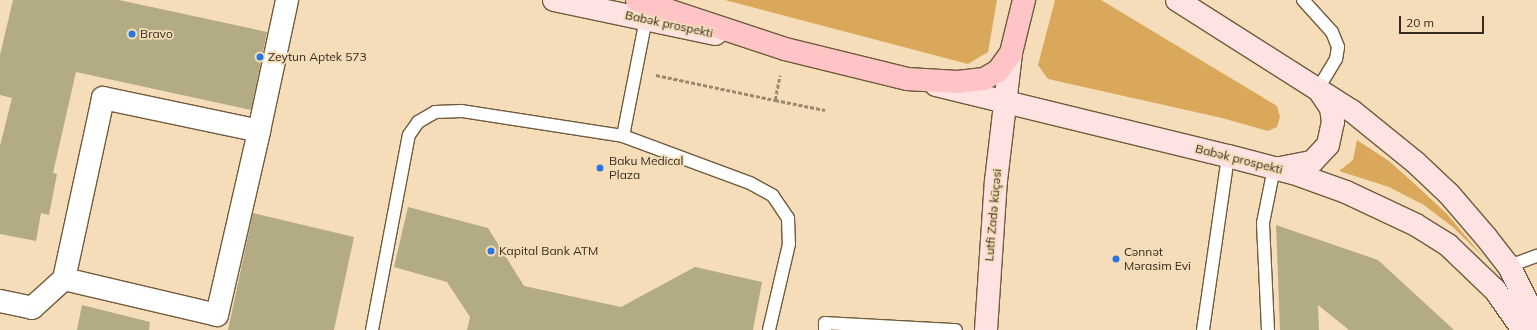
<!DOCTYPE html>
<meta charset="utf-8">
<style>
body{margin:0}
#map{position:relative;width:1537px;height:330px;overflow:hidden;background:#f5ddb9;font-family:Mulish,sans-serif}
div>[style]{position:absolute}
.green>*{inset:0;background:#d9a85a}
.building>*{inset:0;background:#b3ab84}
.path>*{height:2.5px;margin-top:-1.25px;transform-origin:0;background:repeating-linear-gradient(90deg,#99896f 0 4px,transparent 0 6px)}
.roads{filter:drop-shadow(1px 0 #705b3b) drop-shadow(-1px 0 #705b3b) drop-shadow(0 1px #705b3b) drop-shadow(0 -1px #705b3b)}
.service>*{height:12px;margin:-6px;padding:0 6px;transform-origin:6px;border-radius:6px;background:#fff}
.minor>*{height:22px;margin:-11px;padding:0 11px;transform-origin:11px;border-radius:11px;background:#fff}
.secondary>*{height:22px;margin:-11px;padding:0 11px;transform-origin:11px;border-radius:11px;background:#ffe2e2}
.primary>*{height:22px;margin:-11px;padding:0 11px;transform-origin:11px;border-radius:11px;background:#ffc4c6}
.dots>*{width:11px;height:11px;translate:-50% -50%;box-sizing:border-box;border:2px solid #f5ddb9;border-radius:50%}
span{translate:-50% -50%;white-space:nowrap;text-align:center;line-height:1.15;-webkit-text-stroke:3.5px #f5ddb9;paint-order:stroke}
.street-label{font-size:12px;color:#342b1d}
.poi-label{font-size:12px;color:#342b1d}
.left{translate:0 -50%;text-align:left}
.scale{position:absolute;left:1399px;top:16px;width:85px;height:18px;box-sizing:border-box;border:2px solid #342b1d;border-top:0;padding-left:5px;font-size:12px;line-height:14px;white-space:nowrap;color:#342b1d;-webkit-text-stroke:3px #f5ddb9;paint-order:stroke}
</style>
<div id="map">
<div class="green">
<div style="clip-path:polygon(725px 0,997px 0,988px 52px,968px 64px)"></div>
<div style="clip-path:polygon(1055px 0,1101px 0,1277px 106px,1280px 117px,1277px 127px,1268px 131px,1222px 118px,1048px 79px,1038px 65px)"></div>
<div style="clip-path:polygon(1357px 140px,1389px 161px,1417px 186px,1447px 214px,1484px 258px,1454px 228px,1424px 205px,1389px 187px,1339px 171px,1353px 160px)"></div>
</div>
<div class="building">
<div style="clip-path:polygon(13px 0,119px 0,267px 32px,251px 110px,76px 72px,53px 173px,57px 174px,49px 215px,41px 213px,36px 241px,0 234px,0 146px,12px 98px,0 95px,0 55px)"></div>
<div style="clip-path:polygon(408px 207px,488px 228px,524px 286px,621px 307px,695px 267px,762px 282px,753px 330px,467px 330px,470px 317px,447px 282px,394px 267px)"></div>
<div style="clip-path:polygon(253px 213px,354px 237px,334px 330px,228px 330px)"></div>
<div style="clip-path:polygon(1276px 225px,1378px 260px,1454px 330px,1349px 330px,1318px 305px,1319px 330px,1280px 330px)"></div>
<div style="clip-path:polygon(82px 305px,150px 322px,149px 330px,77px 330px)"></div>
</div>
<div class="path">
<div style="left:656px;top:75px;width:122px;rotate:11.9deg"></div>
<div style="left:775px;top:100px;width:25px;rotate:-79deg"></div>
<div style="left:775px;top:100px;width:51px;rotate:11.3deg"></div>
</div>
<div class="roads">
<div class="service">
<div style="left:1303px;top:0;width:43px;rotate:47.8deg"></div>
<div style="left:1332px;top:32px;width:16px;rotate:68deg"></div>
<div style="left:1338px;top:47px;width:12px;rotate:99deg"></div>
<div style="left:1336px;top:59px;width:35px;rotate:121deg"></div>
<div style="left:623px;top:136px;width:135px;rotate:20.3deg"></div>
<div style="left:750px;top:183px;width:26px;rotate:29deg"></div>
<div style="left:773px;top:196px;width:27px;rotate:56deg"></div>
<div style="left:788px;top:218px;width:26px;rotate:88deg"></div>
<div style="left:789px;top:244px;width:88px;rotate:103.1deg"></div>
<div style="left:1509px;top:266px;width:30px;rotate:-20deg"></div>
<div style="left:372px;top:330px;width:198px;rotate:-79.3deg"></div>
<div style="left:409px;top:135px;width:16px;rotate:-55deg"></div>
<div style="left:418px;top:122px;width:20px;rotate:-30deg"></div>
<div style="left:435px;top:112px;width:27px;rotate:-2deg"></div>
<div style="left:462px;top:111px;width:163px;rotate:8.8deg"></div>
<div style="left:623px;top:136px;width:119px;rotate:-78.9deg"></div>
<div style="left:825px;top:330px;width:7px;rotate:-90deg"></div>
<div style="left:825px;top:323px;width:131px;rotate:3.1deg"></div>
<div style="left:1203px;top:330px;width:176px;rotate:-81.8deg"></div>
<div style="left:1268px;top:330px;width:107px;rotate:-92.7deg"></div>
<div style="left:1263px;top:223px;width:56px;rotate:-78.7deg"></div>
</div>
<div class="minor">
<div style="left:64px;top:279px;width:157px;rotate:13.2deg"></div>
<div style="left:217px;top:315px;width:189px;rotate:-77.1deg"></div>
<div style="left:0;top:301px;width:33px;rotate:12deg"></div>
<div style="left:32px;top:308px;width:43px;rotate:-42.2deg"></div>
<div style="left:64px;top:279px;width:185px;rotate:-77.8deg"></div>
<div style="left:103px;top:98px;width:159px;rotate:11.9deg"></div>
<div style="left:259px;top:131px;width:134px;rotate:-77.9deg"></div>
</div>
<div class="secondary">
<div style="left:554px;top:0;width:165px;rotate:11.9deg"></div>
<div style="left:1177px;top:0;width:207px;rotate:32.4deg"></div>
<div style="left:1352px;top:111px;width:81px;rotate:39deg"></div>
<div style="left:1415px;top:162px;width:47px;rotate:43.3deg"></div>
<div style="left:1449px;top:194px;width:57px;rotate:49.3deg"></div>
<div style="left:1486px;top:237px;width:37px;rotate:52deg"></div>
<div style="left:1509px;top:266px;width:63px;rotate:63.4deg"></div>
<div style="left:936px;top:85px;width:301px;rotate:13.7deg"></div>
<div style="left:1228px;top:156px;width:67px;rotate:14.7deg"></div>
<div style="left:1293px;top:173px;width:56px;rotate:19.7deg"></div>
<div style="left:1346px;top:192px;width:77px;rotate:25.2deg"></div>
<div style="left:1416px;top:225px;width:38px;rotate:32deg"></div>
<div style="left:1448px;top:245px;width:65px;rotate:43.8deg"></div>
<div style="left:1495px;top:290px;width:49px;rotate:55deg"></div>
<div style="left:1280px;top:168px;width:33px;rotate:-11deg"></div>
<div style="left:1312px;top:162px;width:23px;rotate:-47deg"></div>
<div style="left:1328px;top:145px;width:24px;rotate:-78deg"></div>
<div style="left:1333px;top:122px;width:14px;rotate:-98deg"></div>
<div style="left:1331px;top:108px;width:22px;rotate:-124deg"></div>
<div style="left:986px;top:330px;width:149px;rotate:-86.2deg"></div>
<div style="left:996px;top:181px;width:129px;rotate:-83.3deg"></div>
</div>
<div class="primary">
<div style="left:637px;top:0;width:156px;rotate:18.3deg"></div>
<div style="left:785px;top:49px;width:126px;rotate:13.8deg"></div>
<div style="left:907px;top:79px;width:51px;rotate:3.4deg"></div>
<div style="left:958px;top:82px;width:26px;rotate:-7deg"></div>
<div style="left:984px;top:79px;width:16px;rotate:-30deg"></div>
<div style="left:998px;top:71px;width:22px;rotate:-54deg"></div>
<div style="left:1011px;top:53px;width:55px;rotate:-76.2deg"></div>
</div>
</div>
<div class="dots">
<div style="left:132px;top:34px;background:#2776e1"></div>
<div style="left:260px;top:57px;background:#2776e1"></div>
<div style="left:600px;top:168px;background:#2776e1"></div>
<div style="left:491px;top:251px;background:#2776e1"></div>
<div style="left:1116px;top:259px;background:#2776e1"></div>
</div>
<div class="street-label">
<span style="left:669px;top:24px;rotate:12deg">Babək prospekti</span>
<span style="left:1239px;top:159px;rotate:14deg">Babək prospekti</span>
<span style="left:993px;top:215px;rotate:-85deg">Lutfi Zadə küçəsi</span>
</div>
<div class="poi-label">
<span class="left" style="left:140px;top:34px">Bravo</span>
<span class="left" style="left:268px;top:57px">Zeytun Aptek 573</span>
<span class="left" style="left:609px;top:168px">Baku Medical<br>Plaza</span>
<span class="left" style="left:499px;top:251px">Kapital Bank ATM</span>
<span class="left" style="left:1124px;top:259px">Cənnət<br>Mərasim Evi</span>
</div>
<div class="scale">20 m</div>
</div>
